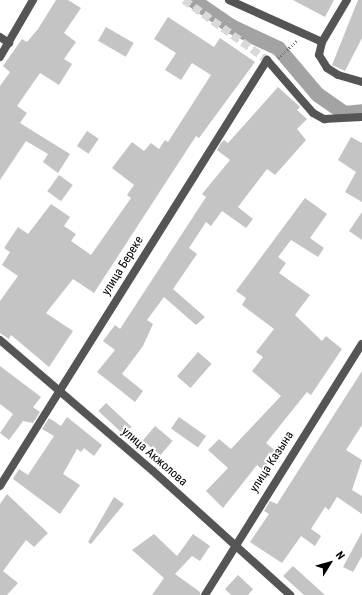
<!DOCTYPE html>
<meta charset="utf-8">
<style>
body{margin:0}
#map{position:relative;width:362px;height:595px;overflow:hidden;background:#fff;font-family:"Roboto Condensed",sans-serif}
div>[style]{position:absolute}
.canal>*{height:15px;margin:-7.5px;padding:0 7.5px;transform-origin:7.5px;border-radius:7.5px;background:#a3a3a3}
.building>*{inset:0;background:#c4c4c4;transform-origin:0 0}
.minor-tunnel>*{height:8px;margin-top:-4px;transform-origin:0;background:repeating-linear-gradient(90deg,#d9d9d9 0 8px,transparent 0 12px)}
.path>*{height:2.5px;margin-top:-1.25px;transform-origin:0;background:repeating-linear-gradient(90deg,#777 0 1px,transparent 0 3px)}
.minor>*{height:8px;margin:-4px;padding:0 4px;transform-origin:4px;border-radius:4px;background:#555}
span{translate:-50% -50%;white-space:nowrap;text-align:center;line-height:1.15;-webkit-text-stroke:4px #fff;paint-order:stroke}
.street-label{font-size:12px;color:#000}
.north{position:absolute;left:310px;top:543px;width:40px;height:40px;-webkit-text-stroke:3px #fff;paint-order:stroke;rotate:53deg;font-size:11px;font-weight:700;line-height:16px;text-align:center;color:#000}
.north::after{content:'';display:block;margin:auto;width:14px;height:18px;background:#000;clip-path:polygon(50% 0,100% 100%,50% 72%,0 100%)}
</style>
<div id="map">
<div class="canal">
<div style="left:193px;top:0;width:46px;rotate:34.4deg"></div>
<div style="left:231px;top:26px;width:52px;rotate:25.1deg"></div>
<div style="left:278px;top:48px;width:60px;rotate:49.7deg"></div>
<div style="left:317px;top:94px;width:33px;rotate:35deg"></div>
<div style="left:344px;top:113px;width:18px;rotate:-6deg"></div>
</div>
<div class="building">
<div style="clip-path:polygon(56px 0,68px 0,81px 8px,64px 33px,76px 42px,64px 59px,72px 64px,59px 85px,40px 73px,17px 106px,27px 113px,20px 123px,70px 154px,58px 173px,43px 162px,48px 154px,26px 141px,0 180px,0 86px,10px 72px,3px 66px,22px 39px,27px 42px,38px 29px)"></div>
<div style="clip-path:polygon(293px 0,334px 0,325px 17px)"></div>
<div style="clip-path:polygon(358px 0,362px 0,362px 38px,345px 71px,332px 65px)"></div>
<div style="clip-path:polygon(168px 17px,214px 47px,220px 38px,255px 62px,199px 138px,196px 136px,94px 293px,73px 279px,46px 313px,73px 331px,49px 367px,11px 335px,9px 339px,0 333px,0 301px,18px 276px,2px 265px,10px 252px,4px 248px,18px 227px,28px 234px,51px 204px,70px 217px,64px 226px,76px 234px,71px 241px,91px 255px,131px 198px,127px 195px,134px 185px,112px 168px,132px 142px,144px 151px,151px 143px,159px 149px,165px 140px,168px 142px,211px 75px,192px 63px,181px 80px,165px 70px,176px 53px,154px 39px)"></div>
<div style="left:106px;top:27px;width:32px;height:16px;rotate:30deg"></div>
<div style="clip-path:polygon(278px 87px,300px 107px,297px 110px,307px 119px,297px 129px,306px 140px,275px 175px,267px 169px,238px 207px,253px 219px,246px 228px,222px 211px,211px 226px,206px 222px,189px 248px,197px 254px,173px 289px,205px 317px,196px 325px,164px 297px,147px 320px,153px 324px,143px 346px,122px 374px,143px 391px,135px 402px,97px 372px,115px 350px,103px 341px,115px 325px,120px 329px,206px 197px,202px 194px,230px 160px,217px 150px,221px 143px,224px 140px,228px 143px)"></div>
<div style="left:87px;top:131px;width:14px;height:18px;rotate:34deg"></div>
<div style="clip-path:polygon(351px 137px,362px 143px,362px 202px,345px 192px,356px 172px,338px 160px)"></div>
<div style="left:59px;top:175px;width:17px;height:20px;rotate:36deg"></div>
<div style="clip-path:polygon(305px 198px,327px 214px,310px 238px,324px 248px,318px 257px,291px 240px,278px 257px,286px 263px,279px 273px,310px 295px,295px 315px,322px 341px,326px 336px,342px 349px,311px 395px,307px 392px,266px 443px,277px 452px,263px 470px,257px 465px,223px 508px,206px 491px,228px 468px,208px 450px,219px 439px,231px 449px,281px 396px,252px 371px,263px 357px,256px 352px,274px 329px,242px 305px,246px 298px,236px 291px)"></div>
<div style="clip-path:polygon(362px 212px,362px 240px,349px 231px)"></div>
<div style="left:198px;top:352px;width:18px;height:32px;rotate:41deg"></div>
<div style="clip-path:polygon(0 366px,41px 397px,33px 407px,40px 412px,33px 423px,23px 421px,9px 440px,0 433px,13px 414px,0 404px)"></div>
<div style="clip-path:polygon(362px 371px,362px 425px,346px 450px,362px 460px,352px 490px,362px 496px,362px 514px,337px 497px,329px 510px,325px 507px,311px 529px,321px 536px,315px 546px,301px 536px,282px 563px,250px 542px,269px 514px,264px 511px,270px 501px,277px 504px)"></div>
<div style="left:106px;top:403px;width:35px;height:11px;rotate:43deg"></div>
<div style="clip-path:polygon(67px 417px,102px 445px,94px 456px,84px 448px,81px 452px,77px 449px,63px 474px,80px 485px,60px 514px,13px 479px,19px 469px,28px 475px,54px 436px,42px 429px,49px 418px,61px 426px)"></div>
<div style="left:179px;top:417px;width:33px;height:14px;rotate:35deg"></div>
<div style="left:155px;top:426px;width:23px;height:19px;rotate:40deg"></div>
<div style="clip-path:polygon(7px 494px,48px 533px,34px 547px,26px 540px,3px 571px,18px 583px,7px 595px,0 595px,0 504px)"></div>
<div style="clip-path:polygon(114px 497px,124px 504px,91px 544px,88px 542px)"></div>
<div style="clip-path:polygon(362px 532px,362px 556px,353px 572px,343px 567px)"></div>
<div style="clip-path:polygon(154px 534px,177px 556px,193px 534px,210px 546px,200px 561px,192px 556px,175px 574px,200px 592px,200px 595px,152px 595px,164px 578px,132px 550px)"></div>
<div style="clip-path:polygon(293px 566px,325px 595px,304px 595px,283px 576px)"></div>
<div style="clip-path:polygon(238px 575px,253px 589px,248px 595px,231px 595px,225px 589px)"></div>
</div>
<div class="minor-tunnel">
<div style="left:184px;top:0;width:102px;rotate:35.9deg"></div>
</div>
<div class="path">
<div style="left:278px;top:58px;width:25px;rotate:-43deg"></div>
</div>
<div class="minor">
<div style="left:229px;top:0;width:102px;rotate:24.3deg"></div>
<div style="left:347px;top:0;width:49px;rotate:120.8deg"></div>
<div style="left:322px;top:42px;width:13px;rotate:103deg"></div>
<div style="left:319px;top:55px;width:15px;rotate:58deg"></div>
<div style="left:327px;top:68px;width:13px;rotate:32deg"></div>
<div style="left:338px;top:75px;width:25px;rotate:16deg"></div>
<div style="left:0;top:37px;width:11px;rotate:34deg"></div>
<div style="left:0;top:57px;width:66px;rotate:-59.9deg"></div>
<div style="left:0;top:340px;width:201px;rotate:40.6deg"></div>
<div style="left:153px;top:471px;width:185px;rotate:42.1deg"></div>
<div style="left:0;top:486px;width:503px;rotate:-57.92deg"></div>
<div style="left:267px;top:60px;width:70px;rotate:49deg"></div>
<div style="left:313px;top:113px;width:13px;rotate:29deg"></div>
<div style="left:324px;top:119px;width:38px;rotate:-3deg"></div>
<div style="left:205px;top:595px;width:296px;rotate:-58deg"></div>
</div>
<div class="street-label">
<span style="left:123px;top:266px;rotate:-58deg">улица Береке</span>
<span style="left:154px;top:457px;rotate:41deg">улица Акжолова</span>
<span style="left:272px;top:462px;rotate:-57deg">улица Казына</span>
</div>
<div class="north">N</div>
</div>
